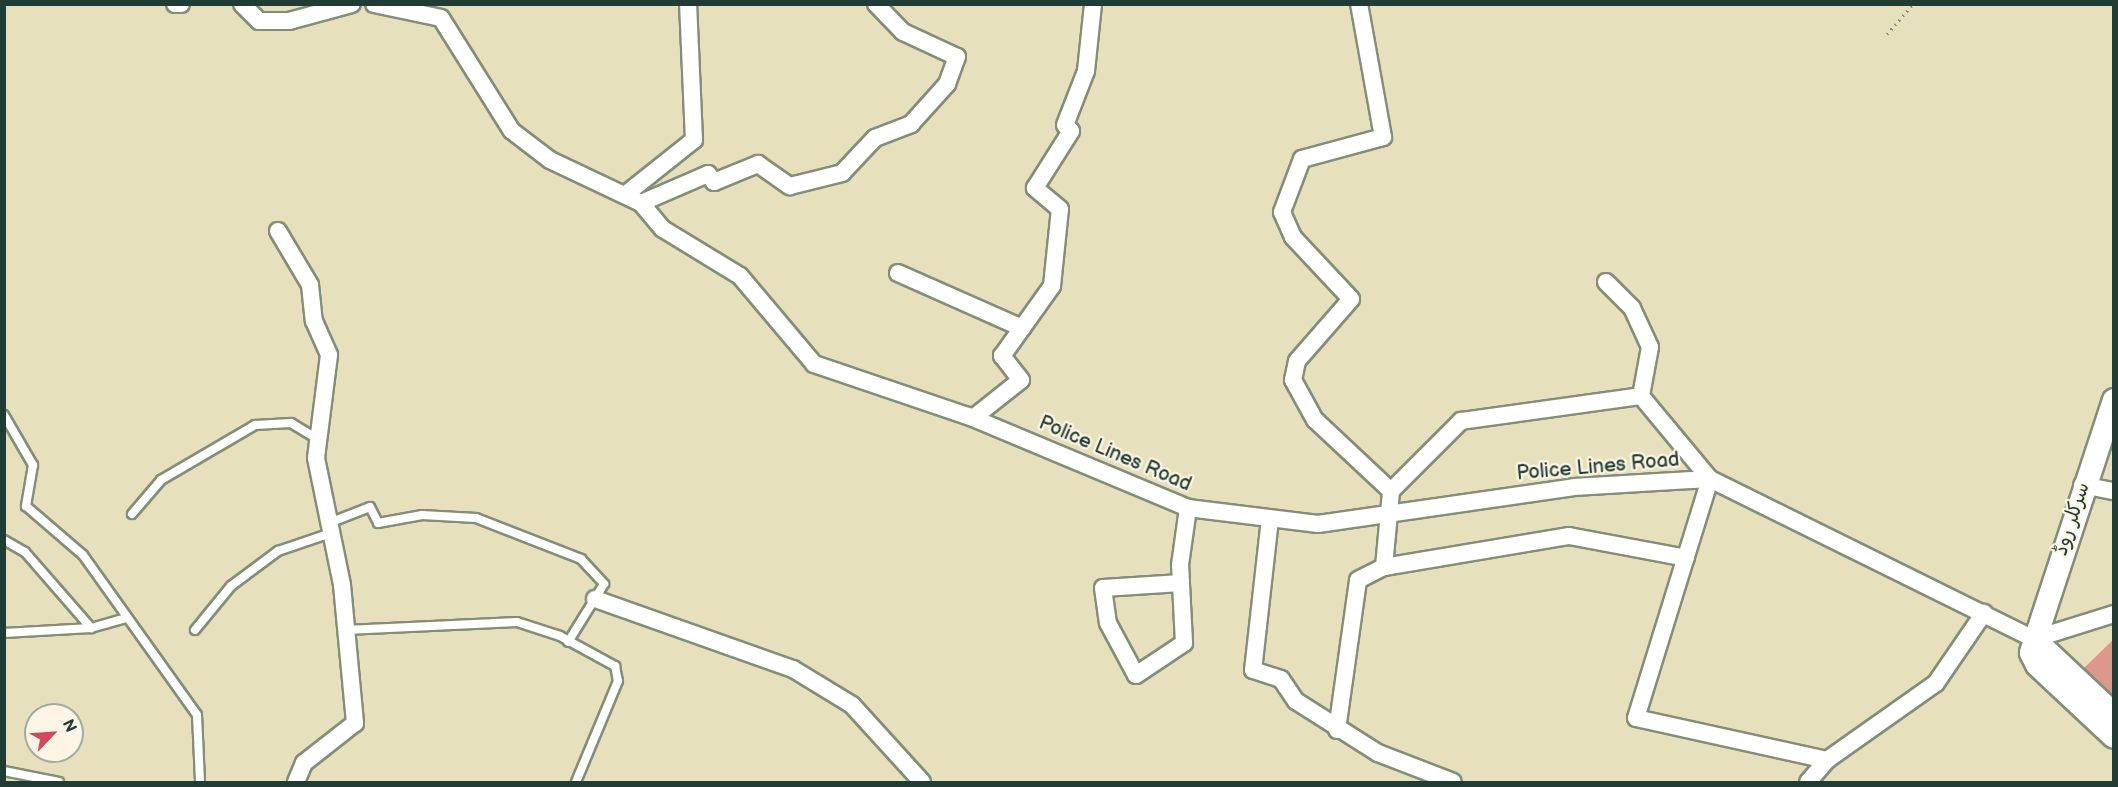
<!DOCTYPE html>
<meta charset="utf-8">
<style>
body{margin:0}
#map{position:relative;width:2118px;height:787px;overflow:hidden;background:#e7e0bc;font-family:"Balsamiq Sans","Playpen Sans Arabic",sans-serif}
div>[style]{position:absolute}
.building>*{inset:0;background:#dd978b}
.path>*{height:3px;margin-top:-1.5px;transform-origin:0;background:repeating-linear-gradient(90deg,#838e78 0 1.5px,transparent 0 6px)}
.roads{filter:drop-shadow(2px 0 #838e78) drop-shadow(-2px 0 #838e78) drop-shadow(0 2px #838e78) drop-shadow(0 -2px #838e78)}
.lane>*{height:8px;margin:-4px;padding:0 4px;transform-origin:4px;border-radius:4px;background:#fff}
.street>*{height:16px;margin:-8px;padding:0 8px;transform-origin:8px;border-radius:8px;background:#fff}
.secondary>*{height:22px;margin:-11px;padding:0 11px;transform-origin:11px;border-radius:11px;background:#fff}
span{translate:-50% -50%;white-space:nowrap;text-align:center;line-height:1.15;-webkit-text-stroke:4.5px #fcf5e5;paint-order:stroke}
.street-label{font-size:20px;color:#1f3d34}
.frame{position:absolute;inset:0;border:6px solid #1f3d34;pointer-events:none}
.north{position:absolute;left:24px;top:703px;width:60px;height:60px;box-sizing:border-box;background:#fcf5e5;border:2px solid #a4ab9e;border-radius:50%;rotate:65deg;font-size:16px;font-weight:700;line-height:24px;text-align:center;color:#1f3d34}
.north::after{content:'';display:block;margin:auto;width:21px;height:27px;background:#d1495b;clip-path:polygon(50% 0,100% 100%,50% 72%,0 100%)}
</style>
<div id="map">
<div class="building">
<div style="clip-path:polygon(2114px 639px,2114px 695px,2084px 668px)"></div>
</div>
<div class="path">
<div style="left:1887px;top:34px;width:40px;rotate:-49deg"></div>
</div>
<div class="roads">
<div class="lane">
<div style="left:4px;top:415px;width:58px;rotate:59.9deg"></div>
<div style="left:33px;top:465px;width:42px;rotate:99.7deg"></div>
<div style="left:26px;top:506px;width:75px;rotate:40.7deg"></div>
<div style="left:83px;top:555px;width:196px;rotate:54.5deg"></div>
<div style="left:197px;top:715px;width:67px;rotate:87.4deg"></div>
<div style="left:132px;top:514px;width:45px;rotate:-49.5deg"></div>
<div style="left:161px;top:480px;width:109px;rotate:-30.3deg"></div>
<div style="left:255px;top:425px;width:36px;rotate:-3deg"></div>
<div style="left:291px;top:423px;width:31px;rotate:31deg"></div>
<div style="left:329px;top:523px;width:44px;rotate:-21.3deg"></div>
<div style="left:370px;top:507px;width:18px;rotate:63deg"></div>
<div style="left:378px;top:523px;width:45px;rotate:-10.3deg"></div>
<div style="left:422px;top:515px;width:54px;rotate:3.2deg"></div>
<div style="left:476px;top:518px;width:113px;rotate:21.3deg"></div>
<div style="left:581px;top:559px;width:34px;rotate:47deg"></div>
<div style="left:604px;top:584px;width:68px;rotate:121.8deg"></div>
<div style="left:4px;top:540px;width:24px;rotate:30deg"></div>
<div style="left:25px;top:552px;width:101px;rotate:49deg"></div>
<div style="left:195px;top:630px;width:57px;rotate:-50.7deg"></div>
<div style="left:231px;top:586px;width:59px;rotate:-36.7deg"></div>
<div style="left:278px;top:551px;width:56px;rotate:-18.8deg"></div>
<div style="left:346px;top:630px;width:171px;rotate:-2.7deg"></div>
<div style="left:517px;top:622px;width:45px;rotate:18deg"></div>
<div style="left:560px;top:636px;width:63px;rotate:28.6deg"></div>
<div style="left:615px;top:666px;width:15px;rotate:79deg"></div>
<div style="left:618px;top:681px;width:109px;rotate:112.6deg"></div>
<div style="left:4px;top:633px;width:87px;rotate:-3.3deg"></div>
<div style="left:91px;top:628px;width:37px;rotate:-16deg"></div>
<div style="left:4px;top:771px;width:56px;rotate:11.3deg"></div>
</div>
<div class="street">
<div style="left:175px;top:4px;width:6px"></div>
<div style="left:242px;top:4px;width:24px;rotate:45deg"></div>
<div style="left:259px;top:21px;width:30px"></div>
<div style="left:289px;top:21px;width:65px;rotate:-15.1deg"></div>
<div style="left:374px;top:4px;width:68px;rotate:11.8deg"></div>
<div style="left:441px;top:18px;width:133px;rotate:57.9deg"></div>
<div style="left:512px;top:131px;width:48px;rotate:37.3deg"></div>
<div style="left:550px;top:160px;width:101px;rotate:25.3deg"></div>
<div style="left:641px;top:203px;width:34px;rotate:50deg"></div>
<div style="left:663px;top:229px;width:90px;rotate:31.4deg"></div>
<div style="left:740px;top:276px;width:115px;rotate:49.9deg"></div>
<div style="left:814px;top:364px;width:163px;rotate:18.7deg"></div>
<div style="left:968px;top:416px;width:238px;rotate:22.7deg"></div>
<div style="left:1188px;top:508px;width:131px;rotate:7deg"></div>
<div style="left:1318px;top:524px;width:259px;rotate:-8.2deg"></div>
<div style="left:1574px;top:487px;width:136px;rotate:-3.4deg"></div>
<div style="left:1710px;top:479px;width:361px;rotate:26.3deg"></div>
<div style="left:2034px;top:639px;width:84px;rotate:-17.4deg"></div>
<div style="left:626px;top:194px;width:87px;rotate:-38.5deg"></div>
<div style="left:694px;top:140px;width:136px;rotate:-92.5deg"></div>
<div style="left:641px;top:203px;width:73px;rotate:-23.4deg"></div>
<div style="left:708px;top:174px;width:10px;rotate:53deg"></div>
<div style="left:714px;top:182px;width:48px;rotate:-22.2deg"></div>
<div style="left:758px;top:164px;width:39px;rotate:35deg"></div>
<div style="left:790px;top:186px;width:54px;rotate:-14deg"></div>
<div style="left:842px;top:173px;width:48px;rotate:-46.7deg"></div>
<div style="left:875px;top:138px;width:39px;rotate:-21deg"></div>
<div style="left:911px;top:124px;width:54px;rotate:-48deg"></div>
<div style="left:947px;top:84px;width:29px;rotate:-70deg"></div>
<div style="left:957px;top:57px;width:60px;rotate:-155.2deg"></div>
<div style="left:903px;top:32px;width:39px;rotate:-134deg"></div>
<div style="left:278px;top:231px;width:63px;rotate:59.3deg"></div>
<div style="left:310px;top:285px;width:36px;rotate:84deg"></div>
<div style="left:314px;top:321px;width:37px;rotate:66deg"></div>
<div style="left:329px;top:355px;width:104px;rotate:97.2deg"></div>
<div style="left:316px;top:458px;width:130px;rotate:78.4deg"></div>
<div style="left:342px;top:585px;width:139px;rotate:84.6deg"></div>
<div style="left:355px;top:723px;width:65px;rotate:141.9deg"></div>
<div style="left:304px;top:763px;width:21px;rotate:113deg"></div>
<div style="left:898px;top:273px;width:136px;rotate:23.9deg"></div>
<div style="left:1606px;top:282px;width:37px;rotate:45deg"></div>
<div style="left:1632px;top:308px;width:43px;rotate:65.2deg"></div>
<div style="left:1650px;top:347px;width:50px;rotate:100.4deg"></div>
<div style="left:1641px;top:396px;width:108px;rotate:50.3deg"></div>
<div style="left:1710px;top:479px;width:250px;rotate:107.2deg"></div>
<div style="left:1636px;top:718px;width:196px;rotate:12.4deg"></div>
<div style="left:973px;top:418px;width:61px;rotate:-38.4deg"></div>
<div style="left:1021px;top:380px;width:31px;rotate:-128deg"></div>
<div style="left:1002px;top:356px;width:86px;rotate:-54.5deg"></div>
<div style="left:1052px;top:286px;width:77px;rotate:-84.1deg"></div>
<div style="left:1060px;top:209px;width:33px;rotate:-140deg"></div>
<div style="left:1035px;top:188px;width:67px;rotate:-57.7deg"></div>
<div style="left:1071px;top:131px;width:8px;rotate:-135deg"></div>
<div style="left:1065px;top:125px;width:58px;rotate:-68.7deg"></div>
<div style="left:1086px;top:71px;width:67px;rotate:-84deg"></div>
<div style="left:2082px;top:485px;width:33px;rotate:11deg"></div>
<div style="left:1391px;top:491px;width:99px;rotate:-45deg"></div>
<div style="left:1461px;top:421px;width:182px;rotate:-7.9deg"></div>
<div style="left:1270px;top:519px;width:152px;rotate:96.4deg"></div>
<div style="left:1253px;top:670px;width:29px;rotate:18deg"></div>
<div style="left:1281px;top:679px;width:27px;rotate:56deg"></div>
<div style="left:1296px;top:701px;width:97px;rotate:32.4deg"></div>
<div style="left:1378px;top:753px;width:80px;rotate:21.1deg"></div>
<div style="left:1384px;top:567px;width:188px;rotate:-9.5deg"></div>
<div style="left:1569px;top:536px;width:119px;rotate:10.6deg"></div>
<div style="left:1181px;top:583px;width:78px;rotate:176.3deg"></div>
<div style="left:1103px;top:588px;width:35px;rotate:82deg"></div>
<div style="left:1108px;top:623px;width:59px;rotate:61.7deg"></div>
<div style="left:1136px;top:675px;width:58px;rotate:-33.7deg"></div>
<div style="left:1184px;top:643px;width:60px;rotate:-92.9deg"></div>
<div style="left:1181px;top:583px;width:18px;rotate:-93deg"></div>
<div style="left:1180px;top:565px;width:58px;rotate:-82deg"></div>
<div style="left:595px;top:599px;width:210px;rotate:19.5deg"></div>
<div style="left:793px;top:669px;width:69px;rotate:31.4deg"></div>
<div style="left:852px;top:705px;width:104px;rotate:47.7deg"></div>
<div style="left:1337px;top:730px;width:151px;rotate:-82deg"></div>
<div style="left:1358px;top:580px;width:29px;rotate:-27deg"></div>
<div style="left:1384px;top:567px;width:76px;rotate:-84.7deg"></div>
<div style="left:1391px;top:491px;width:104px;rotate:-136.9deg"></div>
<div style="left:1315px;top:420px;width:46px;rotate:-118.8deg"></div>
<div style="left:1293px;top:380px;width:19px;rotate:-78deg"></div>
<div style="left:1297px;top:361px;width:82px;rotate:-48.9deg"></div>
<div style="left:1351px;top:299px;width:85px;rotate:-133.1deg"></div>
<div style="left:1293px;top:237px;width:27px;rotate:-114deg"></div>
<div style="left:1282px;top:212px;width:57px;rotate:-69.3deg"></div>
<div style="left:1302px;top:159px;width:84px;rotate:-15.2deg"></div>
<div style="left:1383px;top:137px;width:135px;rotate:-100.2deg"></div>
<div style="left:1808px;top:782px;width:29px;rotate:-49deg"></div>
<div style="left:1827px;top:760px;width:133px;rotate:-35.2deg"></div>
<div style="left:1936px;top:683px;width:85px;rotate:-55.6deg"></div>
</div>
<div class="secondary">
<div style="left:2114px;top:400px;width:266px;rotate:108.2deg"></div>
<div style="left:2031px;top:653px;width:13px;rotate:63deg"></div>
<div style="left:2037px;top:665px;width:105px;rotate:43.1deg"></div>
<div style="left:2034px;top:639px;width:110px;rotate:43.2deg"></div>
</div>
</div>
<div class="street-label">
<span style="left:1115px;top:454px;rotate:23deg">Police Lines Road</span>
<span style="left:1598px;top:467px;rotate:-5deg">Police Lines Road</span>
<span style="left:2072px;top:519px;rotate:-72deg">سرکلر روڈ</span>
</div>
<div class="frame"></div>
<div class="north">N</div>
</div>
